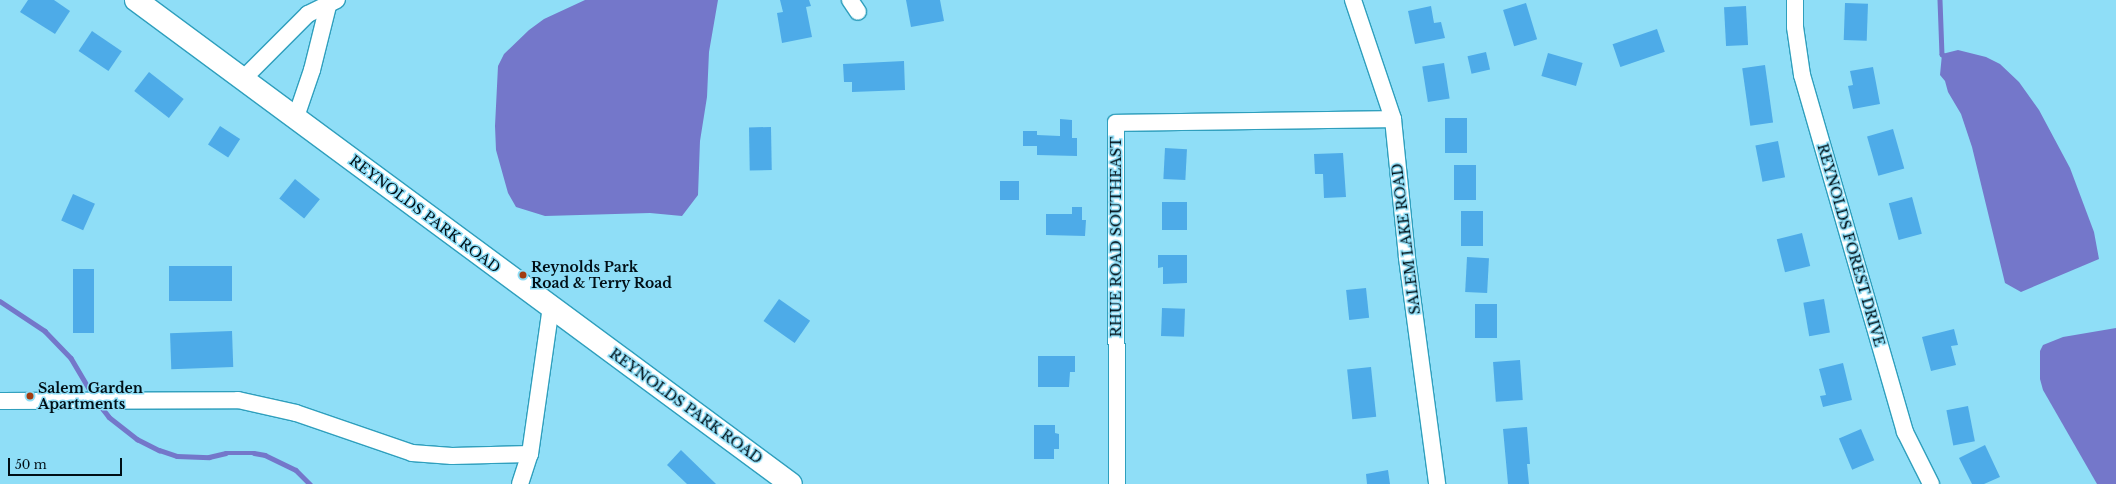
<!DOCTYPE html>
<style>
body{margin:0}
#map{position:relative;width:2116px;height:484px;overflow:hidden;background:#8fdef7;font-family:"Libre Baskerville",serif}
div>[style]{position:absolute}
.water>*{inset:0;background:#7477ca}
.stream>*{height:4.5px;margin:-2.25px;padding:0 2.25px;transform-origin:2.25px;border-radius:2.25px;background:#7477ca}
.building>*{inset:0;background:#4dabe8;transform-origin:0 0}
.roads{filter:drop-shadow(1px 0 #2f9fbd) drop-shadow(-1px 0 #2f9fbd) drop-shadow(0 1px #2f9fbd) drop-shadow(0 -1px #2f9fbd)}
.minor>*{height:16px;margin:-8px;padding:0 8px;transform-origin:8px;border-radius:8px;background:#fff}
.secondary>*{height:22px;margin:-11px;padding:0 11px;transform-origin:11px;border-radius:11px;background:#fff}
.dots>*{width:11px;height:11px;translate:-50% -50%;box-sizing:border-box;border:2px solid #8fdef7;border-radius:50%}
span{translate:-50% -50%;white-space:nowrap;text-align:center;line-height:1.15;-webkit-text-stroke:3px #8fdef7;paint-order:stroke}
.street-label{font-size:14px;color:#000e15}
.poi-label{font-size:14px;color:#000e15;font-weight:700}
.left{translate:0 -50%;text-align:left}
.scale{position:absolute;left:8px;top:458px;width:114px;height:18px;box-sizing:border-box;border:2px solid #000e15;border-top:0;padding-left:5px;font-size:12px;line-height:14px;white-space:nowrap;color:#000e15;-webkit-text-stroke:3px #8fdef7;paint-order:stroke}
</style>
<div id="map">
<div class="water">
<div style="clip-path:polygon(585px 0,718px 0,709px 52px,707px 97px,700px 141px,698px 195px,682px 216px,650px 213px,545px 216px,516px 207px,508px 193px,496px 150px,495px 126px,498px 66px,504px 54px,529px 30px,544px 19px)"></div>
<div style="clip-path:polygon(1958px 50px,1986px 57px,2000px 64px,2019px 82px,2039px 110px,2070px 168px,2094px 232px,2099px 259px,2021px 292px,2005px 283px,1972px 147px,1961px 114px,1948px 92px,1945px 81px,1940px 75px,1942px 54px)"></div>
<div style="clip-path:polygon(2116px 328px,2116px 484px,2097px 484px,2043px 390px,2040px 379px,2040px 351px,2043px 345px,2063px 337px)"></div>
</div>
<div class="stream">
<div style="left:1940px;top:0;width:54px;rotate:87.9deg"></div>
<div style="left:1942px;top:54px;width:6px;rotate:45deg"></div>
<div style="left:0;top:301px;width:54px;rotate:33.7deg"></div>
<div style="left:45px;top:331px;width:37px;rotate:46deg"></div>
<div style="left:71px;top:358px;width:45px;rotate:59.5deg"></div>
<div style="left:99px;top:404px;width:16px;rotate:52deg"></div>
<div style="left:109px;top:417px;width:36px;rotate:38deg"></div>
<div style="left:137px;top:439px;width:25px;rotate:27deg"></div>
<div style="left:159px;top:450px;width:19px;rotate:18deg"></div>
<div style="left:177px;top:456px;width:32px;rotate:2deg"></div>
<div style="left:209px;top:457px;width:17px;rotate:-13deg"></div>
<div style="left:226px;top:453px;width:28px"></div>
<div style="left:254px;top:453px;width:11px;rotate:10deg"></div>
<div style="left:265px;top:455px;width:34px;rotate:26deg"></div>
<div style="left:296px;top:470px;width:20px;rotate:45deg"></div>
</div>
<div class="building">
<div style="clip-path:polygon(28px 0,54px 0,70px 11px,55px 34px,20px 12px)"></div>
<div style="clip-path:polygon(780px 0,809px 0,811px 6px,806px 7px,812px 37px,782px 43px,777px 13px,783px 12px)"></div>
<div style="clip-path:polygon(906px 0,940px 0,944px 21px,911px 27px)"></div>
<div style="left:1526px;top:3px;width:38px;height:24px;rotate:73deg"></div>
<div style="left:1845px;top:3px;width:23px;height:37px;rotate:2deg"></div>
<div style="clip-path:polygon(1431px 6px,1434px 23px,1441px 22px,1445px 38px,1415px 44px,1408px 11px)"></div>
<div style="left:1746px;top:6px;width:39px;height:22px;rotate:87deg"></div>
<div style="left:1657px;top:29px;width:24px;height:47px;rotate:71deg"></div>
<div style="left:92px;top:31px;width:36px;height:24px;rotate:34deg"></div>
<div style="left:1486px;top:52px;width:18px;height:19px;rotate:77deg"></div>
<div style="left:1548px;top:53px;width:36px;height:24px;rotate:16deg"></div>
<div style="clip-path:polygon(904px 61px,905px 90px,852px 92px,852px 82px,844px 82px,843px 64px)"></div>
<div style="left:1444px;top:63px;width:36px;height:22px;rotate:81deg"></div>
<div style="left:1765px;top:65px;width:58px;height:23px;rotate:82deg"></div>
<div style="clip-path:polygon(1873px 67px,1880px 104px,1853px 109px,1848px 86px,1853px 85px,1850px 71px)"></div>
<div style="left:149px;top:72px;width:44px;height:24px;rotate:38deg"></div>
<div style="left:1467px;top:118px;width:35px;height:22px;rotate:90deg"></div>
<div style="clip-path:polygon(1060px 119px,1072px 120px,1072px 138px,1077px 138px,1077px 156px,1037px 155px,1037px 146px,1023px 146px,1023px 131px,1037px 131px,1037px 135px,1060px 136px)"></div>
<div style="left:220px;top:126px;width:24px;height:22px;rotate:33deg"></div>
<div style="left:771px;top:127px;width:43px;height:22px;rotate:89deg"></div>
<div style="left:1893px;top:129px;width:41px;height:27px;rotate:74deg"></div>
<div style="left:1778px;top:141px;width:37px;height:23px;rotate:79deg"></div>
<div style="left:1165px;top:148px;width:22px;height:31px;rotate:3deg"></div>
<div style="clip-path:polygon(1343px 153px,1346px 197px,1324px 198px,1323px 174px,1315px 174px,1314px 154px)"></div>
<div style="left:1454px;top:165px;width:22px;height:35px"></div>
<div style="left:295px;top:179px;width:32px;height:25px;rotate:39deg"></div>
<div style="left:1000px;top:181px;width:19px;height:19px"></div>
<div style="left:73px;top:194px;width:24px;height:29px;rotate:24deg"></div>
<div style="left:1912px;top:197px;width:38px;height:24px;rotate:75deg"></div>
<div style="left:1162px;top:202px;width:25px;height:28px"></div>
<div style="clip-path:polygon(1072px 207px,1082px 207px,1082px 220px,1086px 220px,1085px 236px,1046px 235px,1046px 214px,1072px 214px)"></div>
<div style="left:1461px;top:211px;width:22px;height:35px"></div>
<div style="left:1802px;top:233px;width:34px;height:26px;rotate:76deg"></div>
<div style="clip-path:polygon(1158px 255px,1187px 255px,1187px 283px,1163px 284px,1163px 267px,1158px 268px)"></div>
<div style="left:1467px;top:257px;width:22px;height:35px;rotate:3deg"></div>
<div style="left:232px;top:266px;width:35px;height:63px;rotate:90deg"></div>
<div style="left:73px;top:269px;width:21px;height:64px"></div>
<div style="left:1366px;top:288px;width:30px;height:20px;rotate:84deg"></div>
<div style="left:779px;top:299px;width:38px;height:27px;rotate:35deg"></div>
<div style="left:1824px;top:299px;width:34px;height:21px;rotate:80deg"></div>
<div style="left:1475px;top:304px;width:22px;height:34px"></div>
<div style="left:1162px;top:308px;width:23px;height:28px;rotate:2deg"></div>
<div style="clip-path:polygon(1954px 329px,1958px 345px,1951px 346px,1956px 365px,1931px 371px,1922px 337px)"></div>
<div style="left:232px;top:331px;width:36px;height:62px;rotate:88deg"></div>
<div style="clip-path:polygon(1038px 356px,1075px 356px,1075px 372px,1070px 372px,1069px 387px,1038px 387px)"></div>
<div style="left:1520px;top:360px;width:40px;height:27px;rotate:86deg"></div>
<div style="clip-path:polygon(1843px 363px,1852px 400px,1823px 407px,1820px 396px,1826px 395px,1819px 369px)"></div>
<div style="left:1371px;top:367px;width:50px;height:24px;rotate:84deg"></div>
<div style="left:1968px;top:406px;width:36px;height:22px;rotate:79deg"></div>
<div style="clip-path:polygon(1034px 425px,1055px 425px,1055px 433px,1059px 434px,1059px 449px,1054px 449px,1054px 459px,1034px 459px)"></div>
<div style="clip-path:polygon(1527px 427px,1530px 464px,1527px 464px,1529px 484px,1508px 484px,1503px 429px)"></div>
<div style="left:1861px;top:429px;width:34px;height:24px;rotate:67deg"></div>
<div style="clip-path:polygon(1985px 445px,2000px 477px,1984px 484px,1972px 484px,1959px 458px)"></div>
<div style="clip-path:polygon(681px 450px,716px 484px,687px 484px,667px 465px)"></div>
<div style="clip-path:polygon(1388px 470px,1390px 484px,1367px 484px,1366px 474px)"></div>
</div>
<div class="roads">
<div class="minor">
<div style="left:850px;top:0;width:14px;rotate:56deg"></div>
<div style="left:1353px;top:0;width:126px;rotate:71.4deg"></div>
<div style="left:1393px;top:119px;width:140px;rotate:84.2deg"></div>
<div style="left:1407px;top:258px;width:228px;rotate:82.4deg"></div>
<div style="left:1795px;top:0;width:27px;rotate:90deg"></div>
<div style="left:1795px;top:27px;width:49px;rotate:81.7deg"></div>
<div style="left:1802px;top:75px;width:372px;rotate:73.9deg"></div>
<div style="left:1905px;top:432px;width:58px;rotate:63.4deg"></div>
<div style="left:243px;top:79px;width:92px;rotate:-45deg"></div>
<div style="left:308px;top:14px;width:32px;rotate:-26deg"></div>
<div style="left:296px;top:117px;width:50px;rotate:-71.2deg"></div>
<div style="left:312px;top:70px;width:66px;rotate:-76deg"></div>
<div style="left:0;top:401px;width:238px;rotate:-0.2deg"></div>
<div style="left:238px;top:400px;width:59px;rotate:12.6deg"></div>
<div style="left:296px;top:413px;width:123px;rotate:19deg"></div>
<div style="left:412px;top:453px;width:40px;rotate:4.3deg"></div>
<div style="left:452px;top:456px;width:78px;rotate:-1.5deg"></div>
<div style="left:520px;top:484px;width:32px;rotate:-72deg"></div>
<div style="left:530px;top:454px;width:148px;rotate:-81.9deg"></div>
<div style="left:1117px;top:484px;width:361px;rotate:-90.2deg"></div>
<div style="left:1116px;top:123px;width:277px;rotate:-0.8deg"></div>
</div>
<div class="secondary">
<div style="left:136px;top:0;width:814px;rotate:36.46deg"></div>
</div>
</div>
<div class="dots">
<div style="left:523px;top:275px;background:#a23d11"></div>
<div style="left:30px;top:396px;background:#a23d11"></div>
</div>
<div class="street-label">
<span style="left:425px;top:214px;rotate:37deg">REYNOLDS PARK ROAD</span>
<span style="left:1116px;top:237px;rotate:-90deg">RHUE ROAD SOUTHEAST</span>
<span style="left:1406px;top:239px;rotate:-97deg">SALEM LAKE ROAD</span>
<span style="left:1851px;top:245px;rotate:74deg">REYNOLDS FOREST DRIVE</span>
<span style="left:686px;top:406px;rotate:36deg">REYNOLDS PARK ROAD</span>
</div>
<div class="poi-label">
<span class="left" style="left:531px;top:275px">Reynolds Park<br>Road &amp; Terry Road</span>
<span class="left" style="left:38px;top:396px">Salem Garden<br>Apartments</span>
</div>
<div class="scale">50 m</div>
</div>
